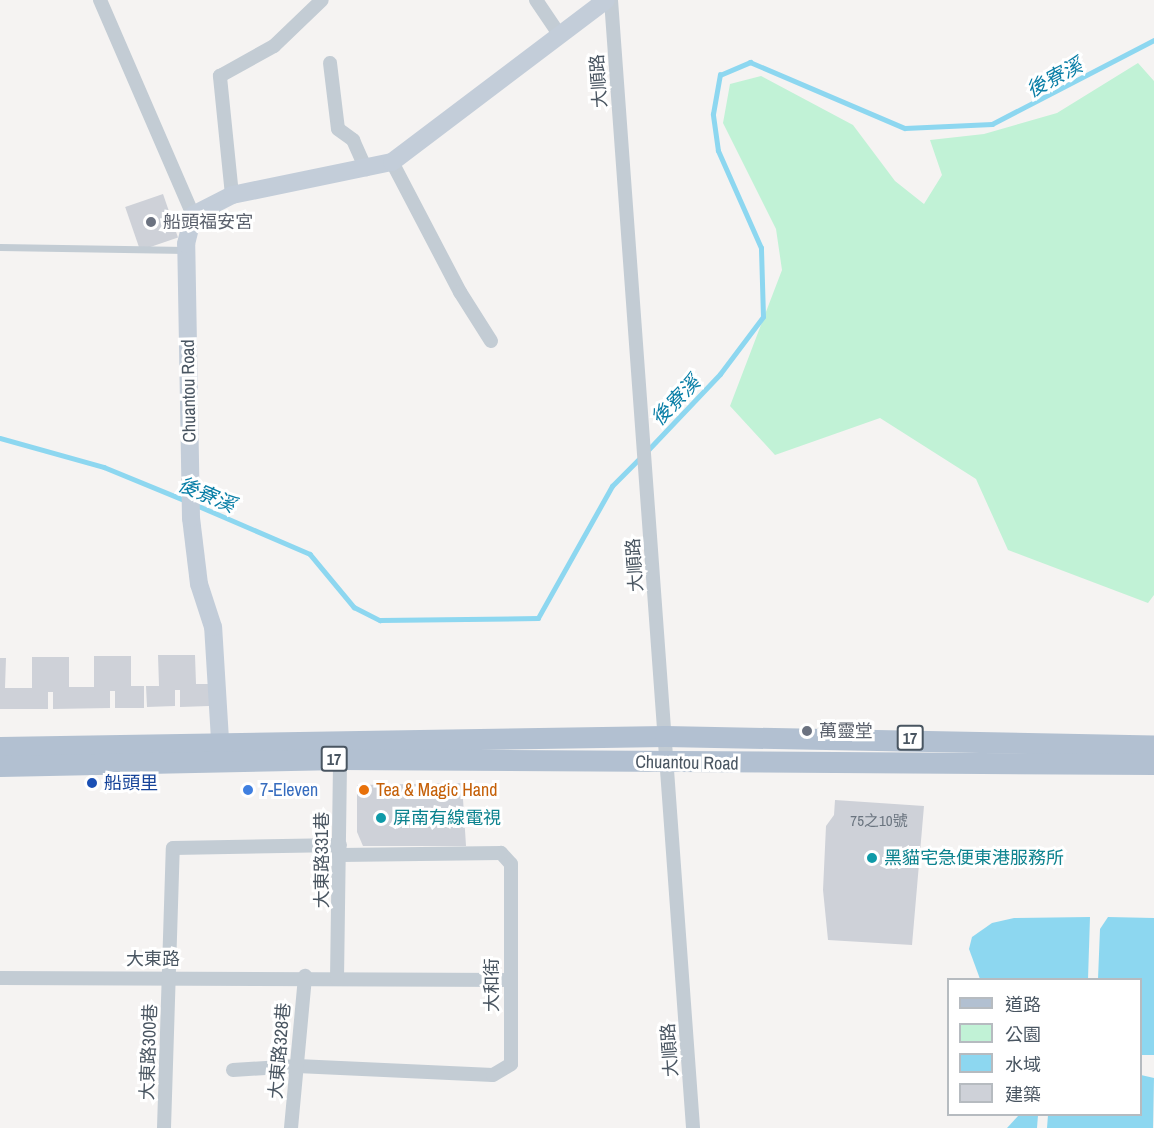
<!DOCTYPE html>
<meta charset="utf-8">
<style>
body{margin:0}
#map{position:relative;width:1154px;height:1128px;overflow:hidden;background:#f5f3f2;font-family:"Archivo Narrow","Noto Sans TC",sans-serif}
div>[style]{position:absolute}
.green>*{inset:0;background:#c1f2d6}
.water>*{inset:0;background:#8dd7f0}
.stream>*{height:4.5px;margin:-2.25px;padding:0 2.25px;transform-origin:2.25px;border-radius:2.25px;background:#8dd7f0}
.building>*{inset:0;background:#ced1d8;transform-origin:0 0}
.lane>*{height:7px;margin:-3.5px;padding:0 3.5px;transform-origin:3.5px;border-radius:3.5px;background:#c3ccd4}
.street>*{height:14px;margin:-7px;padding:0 7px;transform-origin:7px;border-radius:7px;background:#c3ccd4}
.secondary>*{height:18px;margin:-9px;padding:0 9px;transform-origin:9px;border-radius:9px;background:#c3cdd9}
.primary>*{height:21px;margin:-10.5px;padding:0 10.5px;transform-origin:10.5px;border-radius:10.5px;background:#b2c0d1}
.dots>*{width:16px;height:16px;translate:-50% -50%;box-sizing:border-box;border:3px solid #fff;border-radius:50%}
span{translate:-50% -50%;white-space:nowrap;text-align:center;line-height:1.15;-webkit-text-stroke:6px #fff;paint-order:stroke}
.number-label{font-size:15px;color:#6a747f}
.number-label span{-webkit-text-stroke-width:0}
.shield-label span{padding:2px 4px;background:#fff;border:2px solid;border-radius:4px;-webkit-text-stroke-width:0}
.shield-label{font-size:16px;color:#495561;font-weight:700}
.street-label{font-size:18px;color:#495561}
.worship-label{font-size:18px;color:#5b616d}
.left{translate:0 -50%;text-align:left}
.transit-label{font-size:18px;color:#164399}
.shop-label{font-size:18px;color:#366cbe}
.food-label{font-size:18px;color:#c56008}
.culture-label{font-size:18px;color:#0d838f}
.water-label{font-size:20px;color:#087ea6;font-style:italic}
.legend{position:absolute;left:947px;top:978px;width:195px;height:138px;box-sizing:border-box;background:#fff;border:2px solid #b6bbc0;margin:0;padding:8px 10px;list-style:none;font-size:18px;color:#495561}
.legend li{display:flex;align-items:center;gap:12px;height:30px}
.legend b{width:30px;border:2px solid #b6bbc0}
</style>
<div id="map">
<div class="green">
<div style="clip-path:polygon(1138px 63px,1154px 81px,1154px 595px,1148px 603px,1008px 550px,976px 479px,880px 418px,775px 455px,730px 406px,782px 270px,776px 229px,723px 123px,730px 84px,761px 76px,853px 125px,895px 181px,924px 204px,942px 175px,930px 140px,984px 134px,1057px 113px)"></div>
</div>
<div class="water">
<div style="clip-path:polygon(1090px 917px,1088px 979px,980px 979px,969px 949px,972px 937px,992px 923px,1014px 918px)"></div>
<div style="clip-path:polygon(1108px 917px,1154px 918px,1154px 1055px,1141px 1055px,1140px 980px,1098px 979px,1100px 929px)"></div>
<div style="clip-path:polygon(1141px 1075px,1154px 1078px,1153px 1128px,1047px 1128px,1048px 1115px,1140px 1114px)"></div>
<div style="clip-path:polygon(1019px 1115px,1038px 1115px,1037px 1128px,1007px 1128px)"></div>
</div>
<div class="stream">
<div style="left:0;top:438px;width:108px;rotate:15.6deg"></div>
<div style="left:104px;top:467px;width:90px;rotate:22.3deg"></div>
<div style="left:647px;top:451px;width:106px;rotate:-46.5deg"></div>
<div style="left:720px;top:374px;width:71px;rotate:-53deg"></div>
<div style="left:763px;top:317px;width:69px;rotate:-91.7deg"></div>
<div style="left:761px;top:248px;width:106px;rotate:-113.9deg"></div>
<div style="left:718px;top:151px;width:37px;rotate:-98deg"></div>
<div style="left:713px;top:114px;width:40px;rotate:-80deg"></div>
<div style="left:720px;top:75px;width:33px;rotate:-23deg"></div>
<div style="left:750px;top:62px;width:168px;rotate:23.1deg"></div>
<div style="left:905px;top:128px;width:87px;rotate:-2.6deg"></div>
<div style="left:992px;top:124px;width:182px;rotate:-27.4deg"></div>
<div style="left:194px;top:504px;width:126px;rotate:23.3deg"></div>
<div style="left:310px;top:554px;width:69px;rotate:50.3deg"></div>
<div style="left:354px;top:607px;width:29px;rotate:27deg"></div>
<div style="left:380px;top:620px;width:158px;rotate:-0.7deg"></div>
<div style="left:538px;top:618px;width:151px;rotate:-60.7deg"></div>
<div style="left:612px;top:486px;width:41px;rotate:-45deg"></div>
</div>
<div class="building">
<div style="left:163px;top:194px;width:46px;height:40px;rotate:71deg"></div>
<div style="clip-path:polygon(158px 655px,195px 655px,196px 684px,209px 684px,209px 706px,180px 707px,180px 690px,175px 690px,175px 706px,147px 707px,146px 686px,159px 686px)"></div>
<div style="clip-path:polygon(94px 656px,131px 656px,131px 686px,144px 686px,144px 708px,115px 708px,115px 691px,110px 691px,110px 708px,53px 709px,53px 692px,48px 692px,48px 709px,0 709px,0 658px,6px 658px,5px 688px,32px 688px,32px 657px,69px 657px,69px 687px,94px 687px)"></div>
<div style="clip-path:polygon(462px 783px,466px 846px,363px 846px,357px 832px,357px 785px)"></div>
<div style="clip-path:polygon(835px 800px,924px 806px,912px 945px,828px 940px,823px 890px,826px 826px,834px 815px)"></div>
</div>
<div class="lane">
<div style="left:0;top:247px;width:186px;rotate:0.9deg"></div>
</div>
<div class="street">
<div style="left:100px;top:0;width:234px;rotate:66.6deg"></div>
<div style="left:536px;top:0;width:40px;rotate:56deg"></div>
<div style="left:611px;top:0;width:1131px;rotate:85.84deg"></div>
<div style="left:330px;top:63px;width:66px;rotate:83.1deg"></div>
<div style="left:338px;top:129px;width:19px;rotate:36deg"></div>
<div style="left:353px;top:140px;width:32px;rotate:66deg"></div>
<div style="left:392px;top:162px;width:147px;rotate:62.4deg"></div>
<div style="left:460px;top:292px;width:58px;rotate:57.7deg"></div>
<div style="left:232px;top:195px;width:120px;rotate:-95.8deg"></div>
<div style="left:220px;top:76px;width:62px;rotate:-29.1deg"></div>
<div style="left:274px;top:46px;width:66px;rotate:-43.8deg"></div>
<div style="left:0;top:978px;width:510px;rotate:0.22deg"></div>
<div style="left:337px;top:979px;width:226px;rotate:-89.2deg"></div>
<div style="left:233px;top:1070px;width:64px;rotate:-3.6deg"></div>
<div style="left:297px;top:1066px;width:196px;rotate:2.6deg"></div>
<div style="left:493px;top:1075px;width:21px;rotate:-31deg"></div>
<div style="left:511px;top:1064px;width:200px;rotate:-90deg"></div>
<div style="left:511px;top:864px;width:15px;rotate:-132deg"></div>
<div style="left:501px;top:853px;width:161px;rotate:179.3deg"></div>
<div style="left:164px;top:1128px;width:280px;rotate:-88.2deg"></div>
<div style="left:173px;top:848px;width:167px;rotate:-1deg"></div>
<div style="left:291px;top:1128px;width:153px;rotate:-84.7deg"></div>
</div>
<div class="secondary">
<div style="left:221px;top:756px;width:129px;rotate:-93.5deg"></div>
<div style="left:213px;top:627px;width:45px;rotate:-108deg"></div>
<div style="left:199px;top:584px;width:66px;rotate:-96.9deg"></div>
<div style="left:191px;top:518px;width:274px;rotate:-91deg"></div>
<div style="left:186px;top:244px;width:30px;rotate:-76deg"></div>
<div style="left:193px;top:215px;width:44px;rotate:-27.1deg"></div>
<div style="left:232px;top:195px;width:163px;rotate:-11.7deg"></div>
<div style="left:392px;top:162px;width:268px;rotate:-37.1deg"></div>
</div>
<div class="primary">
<div style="left:0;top:747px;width:665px;rotate:-0.95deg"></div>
<div style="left:665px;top:736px;width:489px;rotate:1.1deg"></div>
<div style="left:0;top:766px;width:340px;rotate:-1.2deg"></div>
<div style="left:340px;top:759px;width:814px;rotate:0.35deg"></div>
</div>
<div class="dots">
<div style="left:151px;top:222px;background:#6b7280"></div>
<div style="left:807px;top:731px;background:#6b7280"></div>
<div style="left:92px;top:783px;background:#1a4fb4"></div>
<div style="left:248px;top:790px;background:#3f7fe0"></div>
<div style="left:364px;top:790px;background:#e8710a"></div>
<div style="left:381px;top:818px;background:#0f9aa8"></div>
<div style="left:872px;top:858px;background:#0f9aa8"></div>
</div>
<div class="number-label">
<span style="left:879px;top:821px">75之10號</span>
</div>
<div class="shield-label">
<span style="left:910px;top:738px">17</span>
<span style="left:334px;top:759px">17</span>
</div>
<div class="street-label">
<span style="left:599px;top:81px;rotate:-94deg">大順路</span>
<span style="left:189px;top:391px;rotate:-91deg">Chuantou Road</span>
<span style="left:635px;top:565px;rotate:-94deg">大順路</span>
<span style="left:687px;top:763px;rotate:1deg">Chuantou Road</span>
<span style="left:322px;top:860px;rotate:-90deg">大東路331巷</span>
<span style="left:153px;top:959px">大東路</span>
<span style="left:492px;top:985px;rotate:-90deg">大和街</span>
<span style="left:670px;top:1050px;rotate:-94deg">大順路</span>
<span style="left:280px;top:1051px;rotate:-85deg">大東路328巷</span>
<span style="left:149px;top:1052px;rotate:-88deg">大東路300巷</span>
</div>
<div class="worship-label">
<span class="left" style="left:163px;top:222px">船頭福安宮</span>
<span class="left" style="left:819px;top:731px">萬靈堂</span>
</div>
<div class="transit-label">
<span class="left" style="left:104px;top:783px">船頭里</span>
</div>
<div class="shop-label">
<span class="left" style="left:260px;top:790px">7-Eleven</span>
</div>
<div class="food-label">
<span class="left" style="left:376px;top:790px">Tea &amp; Magic Hand</span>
</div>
<div class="culture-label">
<span class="left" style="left:393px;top:818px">屏南有線電視</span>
<span class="left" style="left:884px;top:858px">黑貓宅急便東港服務所</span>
</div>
<div class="water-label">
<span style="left:1054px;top:77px;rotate:-28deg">後寮溪</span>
<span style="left:675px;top:400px;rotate:-46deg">後寮溪</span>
<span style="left:207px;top:494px;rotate:23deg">後寮溪</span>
</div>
<ul class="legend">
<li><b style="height:8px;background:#b2c0d1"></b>道路</li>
<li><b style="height:16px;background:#c1f2d6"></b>公園</li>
<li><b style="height:16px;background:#8dd7f0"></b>水域</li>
<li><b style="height:16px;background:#ced1d8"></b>建築</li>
</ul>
</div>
